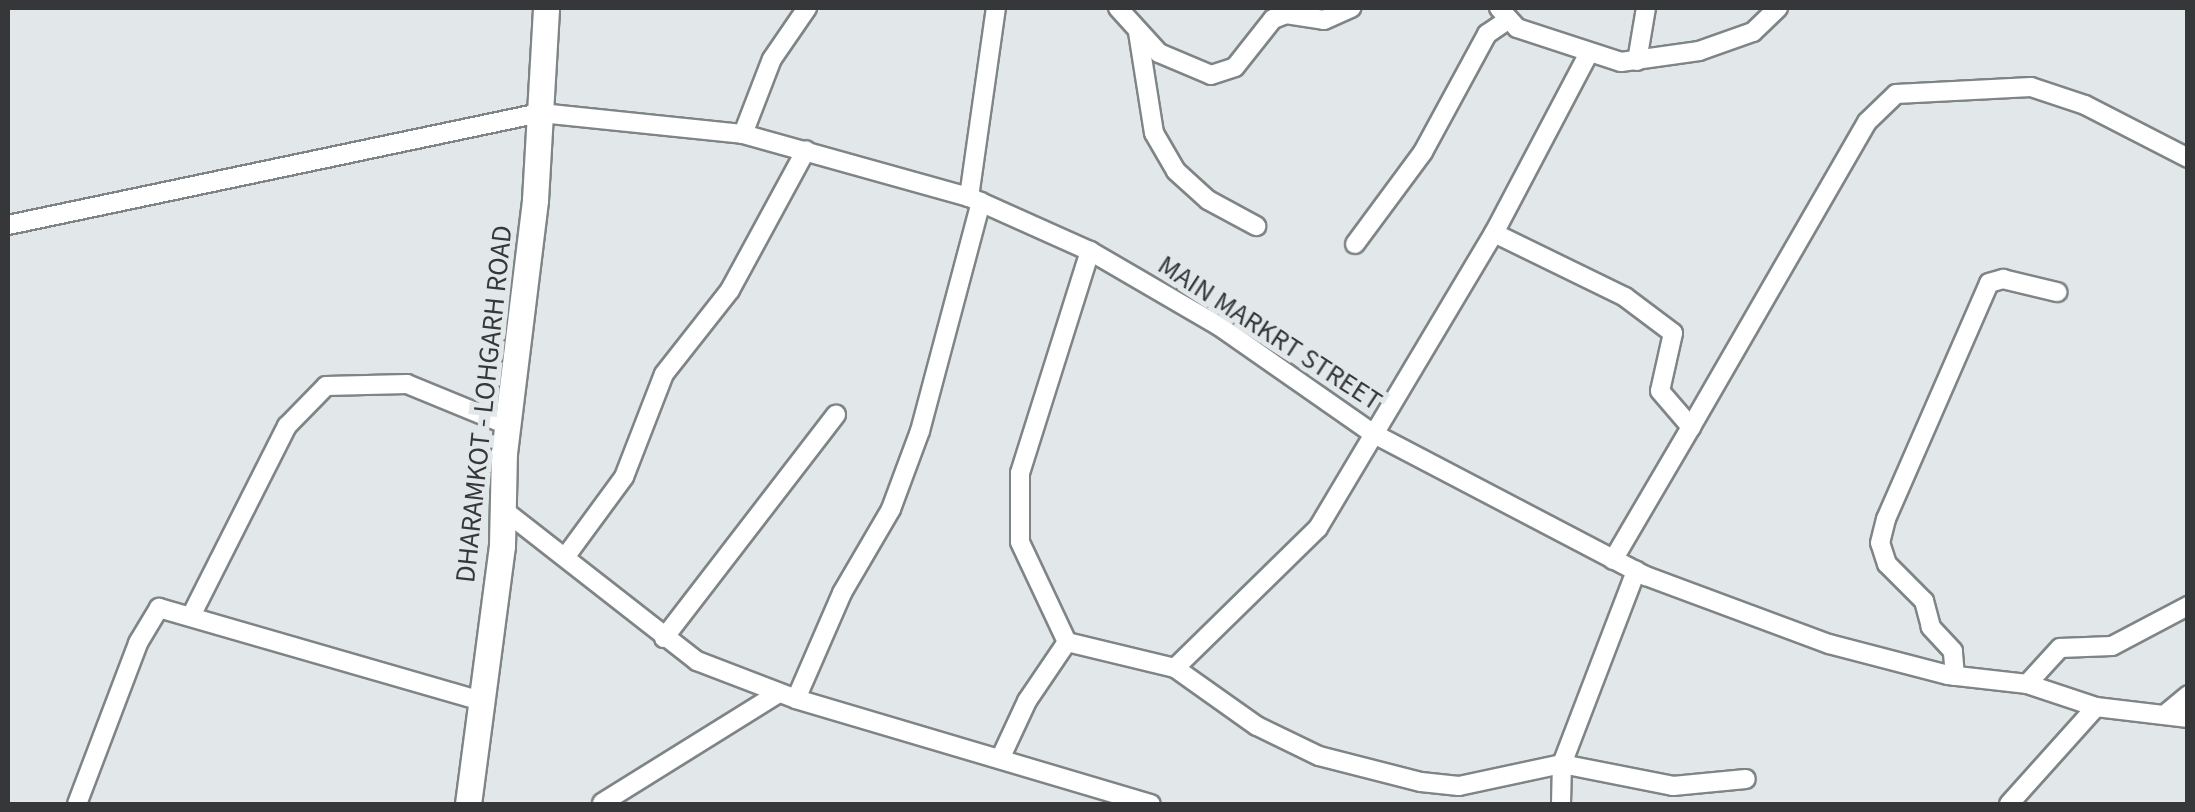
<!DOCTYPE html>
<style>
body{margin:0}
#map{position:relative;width:2195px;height:812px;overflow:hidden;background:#e2e8e9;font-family:"Source Sans 3",sans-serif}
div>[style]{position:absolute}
.roads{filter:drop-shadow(2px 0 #7f8586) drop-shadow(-2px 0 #7f8586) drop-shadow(0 2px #7f8586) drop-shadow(0 -2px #7f8586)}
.street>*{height:18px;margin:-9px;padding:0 9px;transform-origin:9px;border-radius:9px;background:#fff}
.secondary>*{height:25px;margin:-12.5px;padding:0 12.5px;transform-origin:12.5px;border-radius:12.5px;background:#fff}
span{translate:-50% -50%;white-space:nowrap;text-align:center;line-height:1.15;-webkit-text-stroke:10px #e2e8e9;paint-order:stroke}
.street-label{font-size:28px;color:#353738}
.frame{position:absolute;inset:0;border:10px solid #353738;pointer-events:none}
</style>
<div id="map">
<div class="roads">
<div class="street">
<div style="left:1118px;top:8px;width:61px;rotate:47.7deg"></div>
<div style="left:1159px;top:53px;width:56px;rotate:22.9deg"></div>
<div style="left:1211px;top:75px;width:25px;rotate:-18deg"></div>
<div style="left:1235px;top:67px;width:61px;rotate:-51.6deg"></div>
<div style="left:1273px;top:19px;width:14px;rotate:-21deg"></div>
<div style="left:1286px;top:14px;width:38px;rotate:9deg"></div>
<div style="left:1324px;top:20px;width:30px;rotate:-24deg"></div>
<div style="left:1499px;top:8px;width:27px;rotate:48deg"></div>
<div style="left:1517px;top:28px;width:109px;rotate:18.1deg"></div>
<div style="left:1621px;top:62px;width:79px;rotate:-8deg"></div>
<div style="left:1699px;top:51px;width:57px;rotate:-19.4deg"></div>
<div style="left:1753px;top:32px;width:35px;rotate:-44deg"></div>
<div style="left:1138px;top:32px;width:102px;rotate:81deg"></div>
<div style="left:1154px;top:133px;width:44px;rotate:59.9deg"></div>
<div style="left:1176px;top:171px;width:43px;rotate:42.2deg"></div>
<div style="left:1208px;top:200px;width:55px;rotate:28.4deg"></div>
<div style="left:1637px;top:61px;width:54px;rotate:-80.4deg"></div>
<div style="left:743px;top:134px;width:80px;rotate:-68.9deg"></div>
<div style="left:772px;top:59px;width:62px;rotate:-55.5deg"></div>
<div style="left:969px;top:197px;width:191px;rotate:-81.9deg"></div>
<div style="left:8px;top:225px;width:544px;rotate:-11.89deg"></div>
<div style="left:540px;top:113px;width:204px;rotate:5.9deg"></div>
<div style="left:743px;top:134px;width:235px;rotate:15.6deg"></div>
<div style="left:969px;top:197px;width:133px;rotate:24.1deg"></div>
<div style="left:1090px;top:251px;width:149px;rotate:30.2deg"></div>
<div style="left:1219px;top:326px;width:189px;rotate:34.9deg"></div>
<div style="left:1374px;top:434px;width:307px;rotate:27.6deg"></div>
<div style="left:1646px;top:576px;width:195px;rotate:20.4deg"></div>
<div style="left:1829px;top:644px;width:123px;rotate:14.6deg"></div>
<div style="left:1948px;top:675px;width:80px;rotate:6.5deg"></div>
<div style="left:2027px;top:684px;width:73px;rotate:18.4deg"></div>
<div style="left:1494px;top:233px;width:146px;rotate:26deg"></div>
<div style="left:1625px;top:297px;width:60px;rotate:36.9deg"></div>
<div style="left:1673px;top:333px;width:59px;rotate:102.6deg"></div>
<div style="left:1660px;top:391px;width:48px;rotate:49.3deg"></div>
<div style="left:1691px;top:427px;width:154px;rotate:120.4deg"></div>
<div style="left:1355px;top:244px;width:114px;rotate:-53.5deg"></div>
<div style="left:1423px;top:152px;width:134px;rotate:-61.5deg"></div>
<div style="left:1487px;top:34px;width:23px;rotate:-34deg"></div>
<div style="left:1691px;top:427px;width:352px;rotate:-60deg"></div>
<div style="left:1867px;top:122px;width:40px;rotate:-44deg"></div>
<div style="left:1896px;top:94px;width:135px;rotate:-3deg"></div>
<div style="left:2031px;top:87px;width:57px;rotate:18.4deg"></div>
<div style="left:2085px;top:105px;width:116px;rotate:27.2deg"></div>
<div style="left:505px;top:511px;width:244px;rotate:38deg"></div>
<div style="left:697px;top:661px;width:106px;rotate:21deg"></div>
<div style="left:796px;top:699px;width:370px;rotate:16.5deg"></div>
<div style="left:566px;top:556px;width:98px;rotate:-53.7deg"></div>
<div style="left:624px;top:477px;width:110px;rotate:-68.8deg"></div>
<div style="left:664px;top:374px;width:107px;rotate:-51.8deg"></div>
<div style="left:730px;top:290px;width:159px;rotate:-61.5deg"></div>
<div style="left:192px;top:614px;width:211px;rotate:-63.2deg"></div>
<div style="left:287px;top:426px;width:56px;rotate:-45.7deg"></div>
<div style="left:326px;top:386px;width:81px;rotate:-1.4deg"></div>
<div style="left:407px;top:384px;width:108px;rotate:22.3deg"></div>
<div style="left:664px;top:638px;width:282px;rotate:-52.4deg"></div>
<div style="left:1067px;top:642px;width:110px;rotate:-115.2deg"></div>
<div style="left:1020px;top:542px;width:69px;rotate:-90deg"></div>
<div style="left:1020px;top:473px;width:233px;rotate:-72.5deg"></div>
<div style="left:1175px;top:668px;width:200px;rotate:-44.4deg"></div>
<div style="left:1318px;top:528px;width:344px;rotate:-59.2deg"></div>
<div style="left:1494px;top:233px;width:204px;rotate:-62.2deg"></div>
<div style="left:1955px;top:676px;width:25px;rotate:-95deg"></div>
<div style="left:1953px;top:651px;width:33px;rotate:-133deg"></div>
<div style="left:1931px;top:627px;width:27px;rotate:-105deg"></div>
<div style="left:1924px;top:601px;width:52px;rotate:-135deg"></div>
<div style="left:1887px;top:564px;width:22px;rotate:-108deg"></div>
<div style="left:1880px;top:543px;width:25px;rotate:-76deg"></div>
<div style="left:1886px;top:519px;width:257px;rotate:-66.4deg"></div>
<div style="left:1989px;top:283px;width:15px;rotate:-16deg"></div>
<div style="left:2003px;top:279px;width:56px;rotate:13.5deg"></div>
<div style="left:2027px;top:684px;width:49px;rotate:-47.5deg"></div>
<div style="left:2060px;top:648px;width:52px;rotate:-2.2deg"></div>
<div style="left:2112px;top:646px;width:86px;rotate:-27.8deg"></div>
<div style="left:796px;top:699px;width:116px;rotate:-66.5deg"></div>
<div style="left:842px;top:593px;width:97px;rotate:-59.7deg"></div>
<div style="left:891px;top:509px;width:83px;rotate:-69.6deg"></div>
<div style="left:920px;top:431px;width:237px;rotate:-75.1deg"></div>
<div style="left:2168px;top:712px;width:26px;rotate:-40deg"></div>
<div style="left:1000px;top:759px;width:64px;rotate:-65deg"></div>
<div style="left:1027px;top:701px;width:71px;rotate:-55.9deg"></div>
<div style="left:1067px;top:642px;width:111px;rotate:13.5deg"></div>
<div style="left:1175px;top:668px;width:100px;rotate:35.3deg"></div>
<div style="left:1257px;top:726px;width:69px;rotate:25.8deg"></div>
<div style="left:1319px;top:756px;width:105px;rotate:14.3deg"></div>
<div style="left:1421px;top:782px;width:38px;rotate:6deg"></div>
<div style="left:1459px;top:786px;width:105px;rotate:-12.1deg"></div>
<div style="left:1562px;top:764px;width:113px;rotate:11.2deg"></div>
<div style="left:1673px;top:786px;width:73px;rotate:-5.5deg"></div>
<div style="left:602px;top:803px;width:208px;rotate:-31.9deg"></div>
<div style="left:77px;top:804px;width:172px;rotate:-69.2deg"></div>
<div style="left:138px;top:643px;width:41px;rotate:-59deg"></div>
<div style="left:159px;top:608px;width:335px;rotate:16.1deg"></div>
<div style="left:1561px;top:804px;width:40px;rotate:-88.6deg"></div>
<div style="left:1562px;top:764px;width:207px;rotate:-69deg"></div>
<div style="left:2009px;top:804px;width:130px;rotate:-48.1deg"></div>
<div style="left:2096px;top:707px;width:93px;rotate:6.8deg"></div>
</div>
<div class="secondary">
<div style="left:468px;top:804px;width:260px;rotate:-82.5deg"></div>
<div style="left:502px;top:546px;width:93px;rotate:-88.8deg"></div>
<div style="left:504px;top:453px;width:255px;rotate:-83deg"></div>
<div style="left:535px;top:200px;width:192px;rotate:-86.7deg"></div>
</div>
</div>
<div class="street-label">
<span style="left:1270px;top:333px;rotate:33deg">MAIN MARKRT STREET</span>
<span style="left:484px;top:404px;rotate:-84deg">DHARAMKOT - LOHGARH ROAD</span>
</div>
<div class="frame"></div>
</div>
